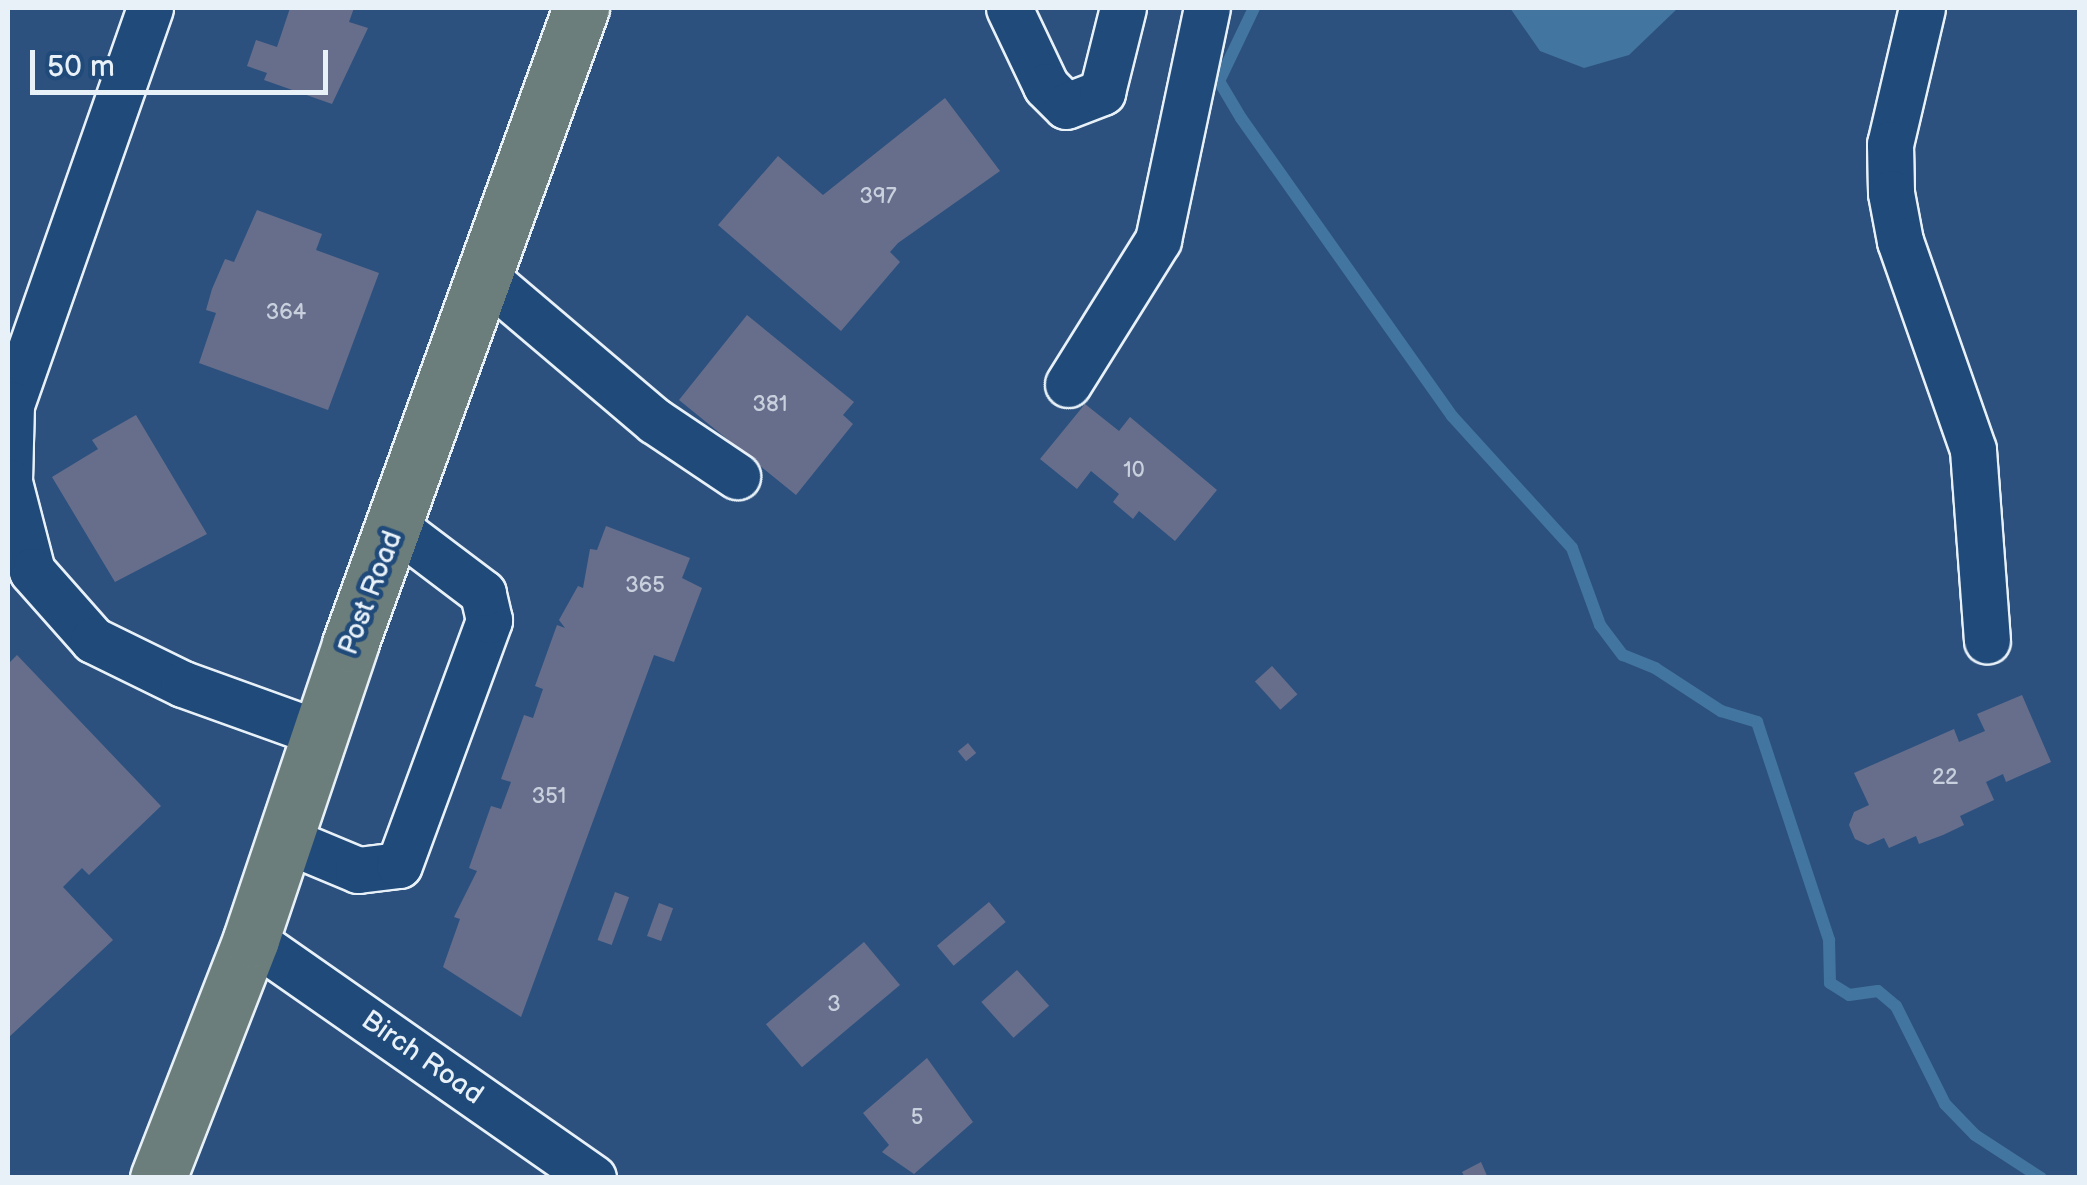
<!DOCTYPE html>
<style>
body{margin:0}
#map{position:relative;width:2087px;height:1185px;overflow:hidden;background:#2d517e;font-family:"Balsamiq Sans",sans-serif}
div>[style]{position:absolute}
.water>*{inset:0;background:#42759f}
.stream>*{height:12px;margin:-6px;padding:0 6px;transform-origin:6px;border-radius:6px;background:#42759f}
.building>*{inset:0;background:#676e8c;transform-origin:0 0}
.roads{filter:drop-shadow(2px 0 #e8f1f8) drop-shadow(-2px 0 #e8f1f8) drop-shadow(0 2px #e8f1f8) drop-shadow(0 -2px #e8f1f8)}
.minor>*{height:45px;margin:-22.5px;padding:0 22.5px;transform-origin:22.5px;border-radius:22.5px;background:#1f4a7a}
.major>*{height:55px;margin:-27.5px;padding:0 27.5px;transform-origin:27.5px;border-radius:27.5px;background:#6c7e7c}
span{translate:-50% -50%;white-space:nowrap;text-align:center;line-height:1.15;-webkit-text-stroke:9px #1f4a7a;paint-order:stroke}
.number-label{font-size:22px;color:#c8d0dd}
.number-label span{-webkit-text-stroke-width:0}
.street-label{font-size:28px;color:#e8f1f8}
.frame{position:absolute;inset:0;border:10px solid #e8f1f8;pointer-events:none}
.scale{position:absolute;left:30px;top:50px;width:298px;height:45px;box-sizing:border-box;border:5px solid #e8f1f8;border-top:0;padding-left:12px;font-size:30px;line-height:35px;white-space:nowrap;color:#e8f1f8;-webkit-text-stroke:8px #1f4a7a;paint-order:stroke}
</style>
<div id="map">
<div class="water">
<div style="clip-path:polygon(1510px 8px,1678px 8px,1629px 55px,1584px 68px,1540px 51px)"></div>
</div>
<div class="stream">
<div style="left:1254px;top:8px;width:81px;rotate:115.6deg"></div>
<div style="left:1219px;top:81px;width:43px;rotate:59.3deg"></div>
<div style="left:1241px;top:118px;width:365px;rotate:54.7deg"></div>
<div style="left:1452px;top:416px;width:178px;rotate:47.7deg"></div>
<div style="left:1572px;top:548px;width:82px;rotate:70deg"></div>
<div style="left:1600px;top:625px;width:38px;rotate:53deg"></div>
<div style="left:1623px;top:655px;width:35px;rotate:22deg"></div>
<div style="left:1655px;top:668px;width:79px;rotate:33.1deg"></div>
<div style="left:1721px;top:711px;width:38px;rotate:17deg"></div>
<div style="left:1757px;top:722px;width:230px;rotate:71.7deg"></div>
<div style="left:1829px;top:940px;width:43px;rotate:88.7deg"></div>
<div style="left:1830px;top:983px;width:22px;rotate:32deg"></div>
<div style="left:1849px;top:995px;width:29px;rotate:-8deg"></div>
<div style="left:1878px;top:991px;width:23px;rotate:40deg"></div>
<div style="left:1896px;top:1006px;width:110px;rotate:63.4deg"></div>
<div style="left:1945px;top:1104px;width:43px;rotate:45.9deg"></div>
<div style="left:1975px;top:1135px;width:79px;rotate:33.1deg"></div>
</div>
<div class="building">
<div style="clip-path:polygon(290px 8px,354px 8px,349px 22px,368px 28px,332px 104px,264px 80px,267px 73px,247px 66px,256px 40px,277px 47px)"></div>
<div style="clip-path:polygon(945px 98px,1000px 171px,898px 243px,890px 252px,900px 262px,841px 331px,718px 225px,778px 156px,823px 195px)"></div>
<div style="clip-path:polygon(257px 210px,322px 234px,316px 250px,379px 273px,328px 410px,199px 363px,216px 313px,206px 310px,212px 289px,225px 259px,234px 262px)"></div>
<div style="clip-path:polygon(747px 315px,854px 402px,843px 415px,853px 424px,796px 495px,679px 400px)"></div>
<div style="clip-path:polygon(1085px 404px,1119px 431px,1130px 417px,1217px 490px,1175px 541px,1139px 511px,1133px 519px,1113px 502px,1119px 494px,1091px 471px,1077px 489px,1040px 459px)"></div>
<div style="clip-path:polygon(136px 415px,207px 534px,115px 582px,52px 477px,98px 449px,92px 440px)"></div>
<div style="clip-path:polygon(606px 526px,690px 558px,682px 578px,702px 588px,674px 662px,654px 655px,521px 1017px,443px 967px,460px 919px,454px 917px,477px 871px,469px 868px,491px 806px,501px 809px,511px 782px,501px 779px,524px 715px,533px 718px,543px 689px,535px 686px,557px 625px,565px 628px,559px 620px,578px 586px,583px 588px,590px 549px,597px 550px)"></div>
<div style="clip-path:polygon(17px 655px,161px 806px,89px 875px,82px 868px,63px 887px,113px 940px,8px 1038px,8px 664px)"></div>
<div style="left:1272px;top:666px;width:38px;height:23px;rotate:48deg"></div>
<div style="clip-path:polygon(2022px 695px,2051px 762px,2006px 782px,2003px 774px,1986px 782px,1994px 800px,1960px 816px,1964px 825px,1943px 835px,1919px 844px,1916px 836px,1889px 848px,1884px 838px,1868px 845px,1855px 839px,1849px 825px,1854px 812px,1869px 805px,1854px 773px,1954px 729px,1959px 742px,1985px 731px,1977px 714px)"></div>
<div style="left:968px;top:743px;width:13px;height:13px;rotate:51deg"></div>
<div style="left:615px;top:892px;width:15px;height:51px;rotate:20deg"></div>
<div style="left:989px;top:902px;width:26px;height:68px;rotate:50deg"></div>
<div style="left:659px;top:903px;width:15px;height:35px;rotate:20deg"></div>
<div style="left:864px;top:942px;width:56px;height:128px;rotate:50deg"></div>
<div style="left:1017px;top:970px;width:48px;height:48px;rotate:48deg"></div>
<div style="clip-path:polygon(927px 1058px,973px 1122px,914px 1174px,882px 1152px,889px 1145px,863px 1113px)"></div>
<div style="clip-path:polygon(1481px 1162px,1488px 1178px,1465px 1178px,1462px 1172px)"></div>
</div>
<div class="roads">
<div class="minor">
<div style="left:150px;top:8px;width:420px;rotate:109.3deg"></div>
<div style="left:11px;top:404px;width:78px;rotate:91.5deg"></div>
<div style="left:9px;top:482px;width:92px;rotate:75.5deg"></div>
<div style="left:32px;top:571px;width:92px;rotate:48.5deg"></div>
<div style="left:93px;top:640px;width:100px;rotate:26.1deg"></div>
<div style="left:183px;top:684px;width:145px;rotate:19.8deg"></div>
<div style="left:1009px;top:8px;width:86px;rotate:64.6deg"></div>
<div style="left:1046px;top:86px;width:28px;rotate:45deg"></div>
<div style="left:1066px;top:106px;width:39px;rotate:-21deg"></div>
<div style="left:1102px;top:92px;width:87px;rotate:-76deg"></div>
<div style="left:1922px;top:8px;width:140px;rotate:103.2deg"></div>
<div style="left:1890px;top:144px;width:49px;rotate:88.8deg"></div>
<div style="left:1891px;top:193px;width:49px;rotate:79.4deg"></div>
<div style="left:1900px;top:241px;width:221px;rotate:70.7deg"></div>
<div style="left:1973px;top:450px;width:191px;rotate:85.8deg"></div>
<div style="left:485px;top:277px;width:223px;rotate:40.3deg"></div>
<div style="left:655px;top:421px;width:99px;rotate:33.9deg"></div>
<div style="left:1068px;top:384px;width:170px;rotate:-58deg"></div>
<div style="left:1158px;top:240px;width:237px;rotate:-78.1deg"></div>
<div style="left:286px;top:840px;width:78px;rotate:22.6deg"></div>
<div style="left:358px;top:870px;width:41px;rotate:-7deg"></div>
<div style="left:399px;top:865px;width:261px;rotate:-69.8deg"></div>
<div style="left:489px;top:620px;width:28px;rotate:-103deg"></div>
<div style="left:483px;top:593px;width:108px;rotate:-142.9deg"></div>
<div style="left:251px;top:939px;width:417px;rotate:34.9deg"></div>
</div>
<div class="major">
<div style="left:158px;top:1178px;width:256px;rotate:-68.7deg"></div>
<div style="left:251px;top:939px;width:311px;rotate:-71.4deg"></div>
<div style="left:350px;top:644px;width:677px;rotate:-70.04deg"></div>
</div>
</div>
<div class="number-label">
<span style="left:878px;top:197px">397</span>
<span style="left:286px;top:313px">364</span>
<span style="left:770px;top:405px">381</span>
<span style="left:1134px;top:471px">10</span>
<span style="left:645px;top:586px">365</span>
<span style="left:1945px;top:778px">22</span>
<span style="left:549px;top:797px">351</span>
<span style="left:834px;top:1005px">3</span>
<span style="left:917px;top:1118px">5</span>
</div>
<div class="street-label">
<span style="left:371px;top:593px;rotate:-69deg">Post Road</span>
<span style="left:422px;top:1058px;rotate:35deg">Birch Road</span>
</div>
<div class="frame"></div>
<div class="scale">50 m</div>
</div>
